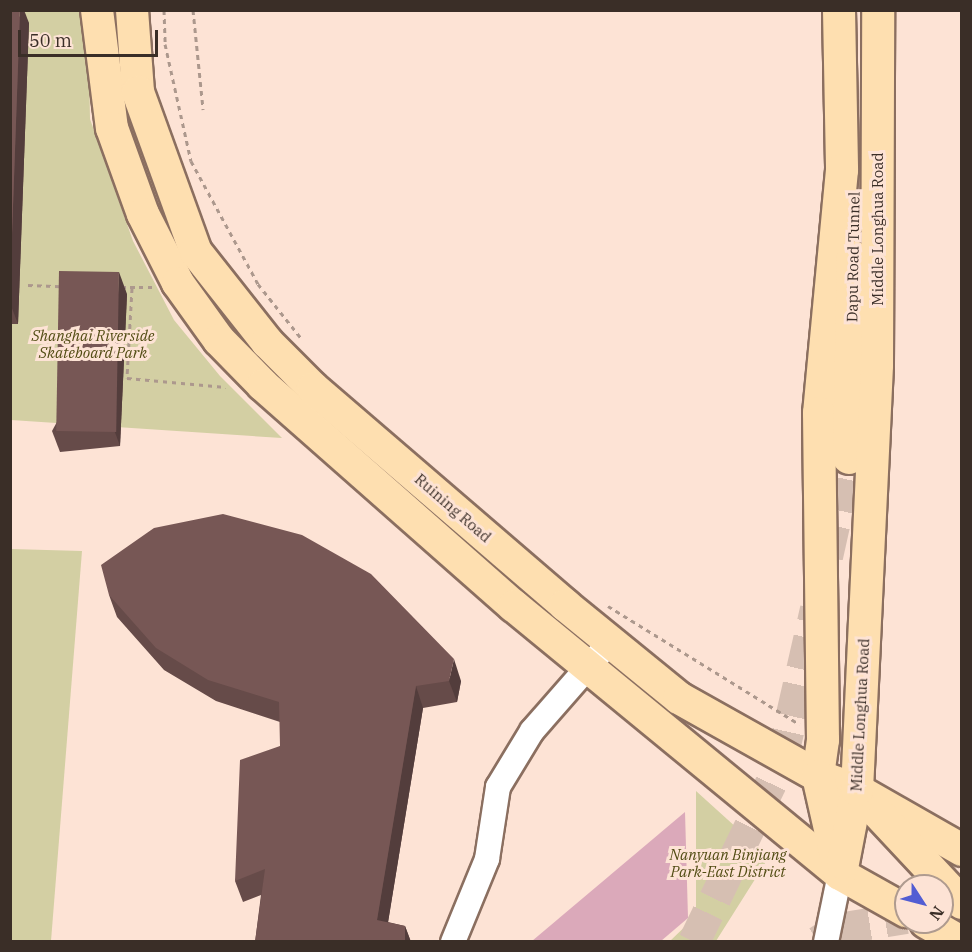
<!DOCTYPE html>
<style>
body{margin:0}
#map{position:relative;width:972px;height:952px;overflow:hidden;background:#fde3d5;font-family:"IBM Plex Serif",serif}
div>[style]{position:absolute}
.green>*{inset:0;background:#d3cfa3}
.water>*{inset:0;background:#dba9ba}
.major-tunnel>*{height:32px;margin-top:-16px;transform-origin:0;background:repeating-linear-gradient(90deg,#d6bfb2 0 32px,transparent 0 48px)}
.path>*{height:3px;margin-top:-1.5px;transform-origin:0;background:repeating-linear-gradient(90deg,#ac988d 0 4.5px,transparent 0 9px)}
.roads{filter:drop-shadow(2px 0 #8b6f60) drop-shadow(-2px 0 #8b6f60) drop-shadow(0 2px #8b6f60) drop-shadow(0 -2px #8b6f60)}
.minor>*{height:24px;margin:-12px;padding:0 12px;transform-origin:12px;border-radius:12px;background:#fff}
.major>*{height:32px;margin:-16px;padding:0 16px;transform-origin:16px;border-radius:16px;background:#fedfb0}
.wall>*{inset:0;background:#664b49}
.shaded-wall>*{inset:0;background:#533d3c}
.building>*{inset:0;background:#775755;transform-origin:0 0}
span{translate:-50% -50%;white-space:nowrap;text-align:center;line-height:1.15;-webkit-text-stroke:6px #fde3d5;paint-order:stroke}
.street-label{font-size:15px;color:#3a2e27}
.park-label{font-size:15px;color:#524d14;font-style:italic}
.frame{position:absolute;inset:0;border:12px solid #3a2e27;pointer-events:none}
.north{position:absolute;left:894px;top:874px;width:60px;height:60px;box-sizing:border-box;background:#fde3d5;border:2px solid #af9b8f;border-radius:50%;rotate:126deg;font-size:16px;font-weight:700;line-height:24px;text-align:center;color:#3a2e27}
.north::after{content:'';display:block;margin:auto;width:21px;height:27px;background:#525dd3;clip-path:polygon(50% 0,100% 100%,50% 72%,0 100%)}
.scale{position:absolute;left:18px;top:30px;width:140px;height:27px;box-sizing:border-box;border:3px solid #3a2e27;border-top:0;padding-left:8px;font-size:18px;line-height:21px;white-space:nowrap;color:#3a2e27;-webkit-text-stroke:4px #fde3d5;paint-order:stroke}
</style>
<div id="map">
<div class="green">
<div style="clip-path:polygon(10px 11px,88px 11px,90px 119px,133px 241px,174px 320px,220px 376px,282px 438px,11px 420px)"></div>
<div style="clip-path:polygon(11px 549px,82px 551px,51px 941px,11px 941px)"></div>
<div style="clip-path:polygon(696px 791px,769px 857px,716px 941px,670px 941px,696px 916px)"></div>
</div>
<div class="water">
<div style="clip-path:polygon(685px 812px,688px 918px,661px 941px,532px 941px)"></div>
</div>
<div class="major-tunnel">
<div style="left:827px;top:557px;width:101px;rotate:-77.5deg"></div>
<div style="left:942px;top:915px;width:21px;rotate:14deg"></div>
<div style="left:694px;top:942px;width:199px;rotate:-64.1deg"></div>
<div style="left:781px;top:763px;width:158px;rotate:-77.2deg"></div>
<div style="left:818px;top:942px;width:24px;rotate:-33deg"></div>
<div style="left:838px;top:929px;width:69px;rotate:-9.2deg"></div>
</div>
<div class="path">
<div style="left:164px;top:10px;width:34px;rotate:88deg"></div>
<div style="left:165px;top:44px;width:120px;rotate:77.5deg"></div>
<div style="left:191px;top:161px;width:140px;rotate:61.4deg"></div>
<div style="left:258px;top:284px;width:69px;rotate:51.5deg"></div>
<div style="left:193px;top:10px;width:100px;rotate:84.2deg"></div>
<div style="left:28px;top:285px;width:33px;rotate:2deg"></div>
<div style="left:121px;top:287px;width:32px"></div>
<div style="left:132px;top:288px;width:90px;rotate:93.2deg"></div>
<div style="left:127px;top:378px;width:99px;rotate:5.2deg"></div>
<div style="left:608px;top:606px;width:225px;rotate:31.7deg"></div>
</div>
<div class="roads">
<div class="minor">
<div style="left:453px;top:942px;width:90px;rotate:-67.7deg"></div>
<div style="left:487px;top:859px;width:73px;rotate:-81.3deg"></div>
<div style="left:498px;top:787px;width:66px;rotate:-58.7deg"></div>
<div style="left:532px;top:731px;width:118px;rotate:-48.8deg"></div>
<div style="left:826px;top:942px;width:69px;rotate:-78.4deg"></div>
</div>
<div class="major">
<div style="left:97px;top:10px;width:119px;rotate:82.8deg"></div>
<div style="left:112px;top:128px;width:91px;rotate:70.2deg"></div>
<div style="left:143px;top:214px;width:77px;rotate:63.1deg"></div>
<div style="left:178px;top:283px;width:70px;rotate:54.3deg"></div>
<div style="left:219px;top:340px;width:63px;rotate:45.6deg"></div>
<div style="left:263px;top:385px;width:334px;rotate:41.4deg"></div>
<div style="left:514px;top:606px;width:422px;rotate:39.4deg"></div>
<div style="left:840px;top:874px;width:76px;rotate:29.3deg"></div>
<div style="left:132px;top:10px;width:82px;rotate:85.8deg"></div>
<div style="left:138px;top:92px;width:170px;rotate:70.1deg"></div>
<div style="left:196px;top:252px;width:115px;rotate:51.7deg"></div>
<div style="left:267px;top:342px;width:65px;rotate:45deg"></div>
<div style="left:313px;top:388px;width:333px;rotate:40.7deg"></div>
<div style="left:565px;top:605px;width:147px;rotate:39.2deg"></div>
<div style="left:679px;top:698px;width:159px;rotate:29.3deg"></div>
<div style="left:818px;top:776px;width:41px;rotate:19.7deg"></div>
<div style="left:857px;top:790px;width:121px;rotate:29.7deg"></div>
<div style="left:839px;top:10px;width:160px;rotate:88.9deg"></div>
<div style="left:842px;top:170px;width:244px;rotate:95.4deg"></div>
<div style="left:819px;top:413px;width:327px;rotate:89.3deg"></div>
<div style="left:823px;top:740px;width:36px;rotate:98deg"></div>
<div style="left:818px;top:776px;width:100px;rotate:77.3deg"></div>
<div style="left:849px;top:458px;width:201px;rotate:-88.9deg"></div>
<div style="left:878px;top:813px;width:123px;rotate:47deg"></div>
<div style="left:843px;top:863px;width:74px;rotate:-79.1deg"></div>
<div style="left:857px;top:790px;width:425px;rotate:-87.3deg"></div>
<div style="left:877px;top:365px;width:355px;rotate:-89.8deg"></div>
<div style="left:926px;top:922px;width:40px;rotate:29.7deg"></div>
</div>
</div>
<div class="wall">
<div style="clip-path:polygon(10px 10px,29px 23px,18px 324px,10px 324px)"></div>
<div style="clip-path:polygon(127px 294px,120px 446px,60px 452px,52px 431px)"></div>
<div style="clip-path:polygon(109px 595px,461px 681px,457px 702px,423px 708px,388px 922px,405px 926px,411px 942px,255px 942px,261px 895px,243px 902px,235px 881px,280px 746px,280px 722px,216px 701px,164px 670px,117px 617px)"></div>
</div>
<div class="shaded-wall">
<div style="clip-path:polygon(20px 10px,24px 10px,29px 23px,18px 324px,10px 303px,10px 291px)"></div>
<div style="clip-path:polygon(119px 272px,127px 294px,120px 446px,112px 424px)"></div>
<div style="clip-path:polygon(454px 659px,461px 681px,457px 702px,449px 681px)"></div>
<div style="clip-path:polygon(416px 686px,423px 708px,385px 941px,377px 920px)"></div>
<div style="clip-path:polygon(405px 926px,411px 942px,405px 942px)"></div>
</div>
<div class="building">
<div style="clip-path:polygon(10px 10px,20px 10px,10px 291px)"></div>
<div style="left:59px;top:271px;width:60px;height:160px;rotate:1deg"></div>
<div style="clip-path:polygon(223px 514px,302px 535px,371px 574px,454px 659px,449px 681px,416px 686px,377px 920px,405px 926px,405px 942px,255px 942px,265px 869px,235px 881px,240px 760px,280px 746px,279px 702px,208px 680px,156px 648px,109px 595px,101px 565px,154px 528px)"></div>
</div>
<div class="street-label">
<span style="left:878px;top:229px;rotate:-90deg">Middle Longhua Road</span>
<span style="left:853px;top:257px;rotate:-89deg">Dapu Road Tunnel</span>
<span style="left:453px;top:508px;rotate:41deg">Ruining Road</span>
<span style="left:860px;top:715px;rotate:-87deg">Middle Longhua Road</span>
</div>
<div class="park-label">
<span style="left:93px;top:344px">Shanghai Riverside<br>Skateboard Park</span>
<span style="left:728px;top:863px">Nanyuan Binjiang<br>Park-East District</span>
</div>
<div class="frame"></div>
<div class="north">N</div>
<div class="scale">50 m</div>
</div>
